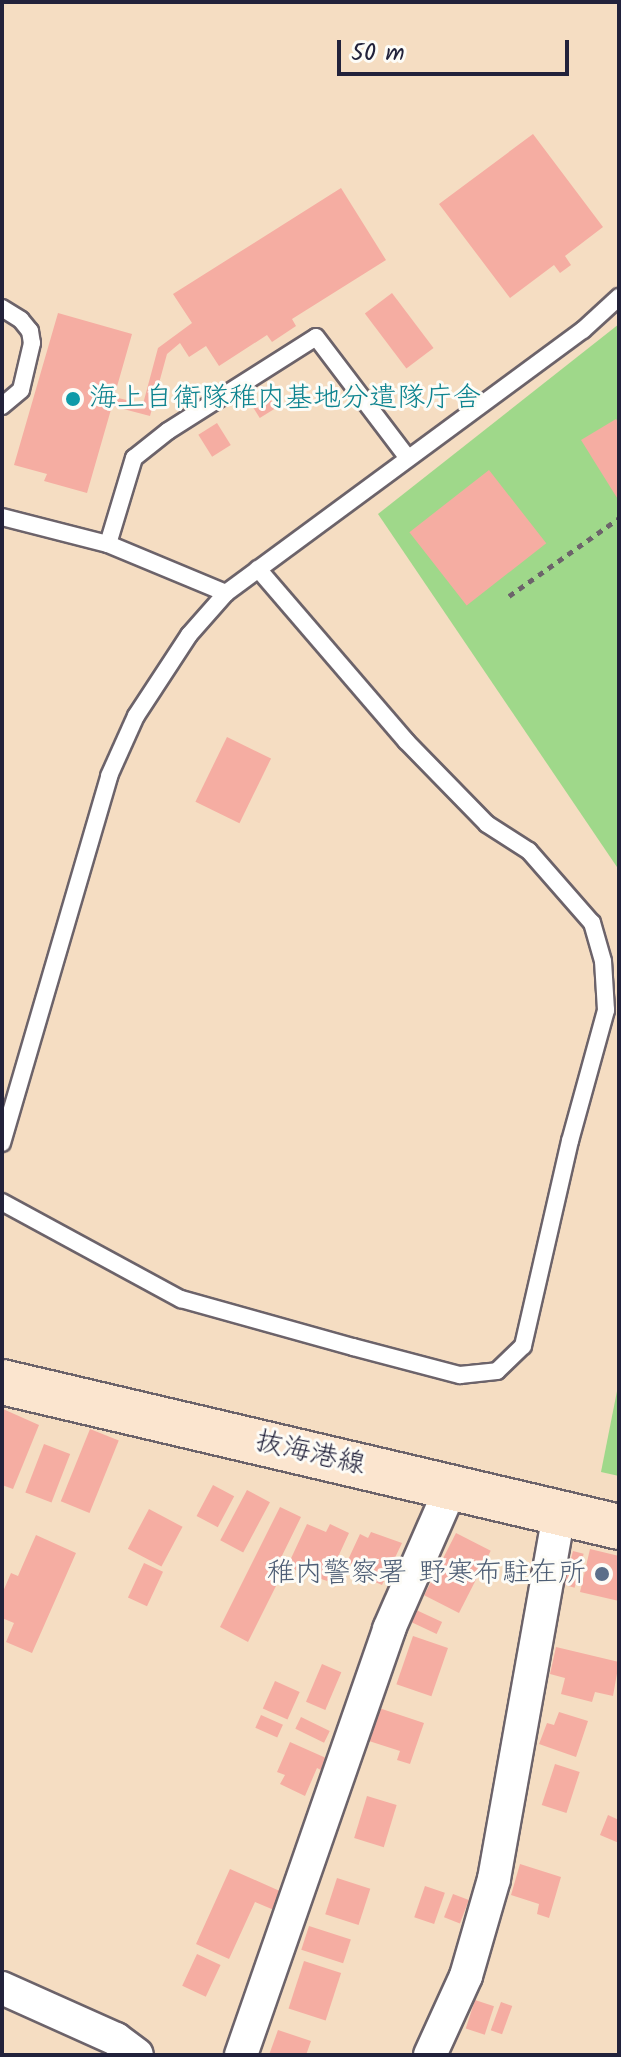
<!DOCTYPE html>
<meta charset="utf-8">
<style>
body{margin:0}
#map{position:relative;width:621px;height:2057px;overflow:hidden;background:#f5ddc2;font-family:Kalam,"Klee One",sans-serif}
div>[style]{position:absolute}
.green>*{inset:0;background:#9fd88a}
.building>*{inset:0;background:#f5ada2;transform-origin:0 0}
.path>*{height:5px;margin-top:-2.5px;transform-origin:0;background:repeating-linear-gradient(90deg,#6c636a 0 6px,transparent 0 12px)}
.roads{filter:drop-shadow(2px 0 #6c636a) drop-shadow(-2px 0 #6c636a) drop-shadow(0 2px #6c636a) drop-shadow(0 -2px #6c636a)}
.service>*{height:16px;margin:-8px;padding:0 8px;transform-origin:8px;border-radius:8px;background:#fff}
.minor>*{height:32px;margin:-16px;padding:0 16px;transform-origin:16px;border-radius:16px;background:#fff}
.secondary>*{height:44px;margin:-22px;padding:0 22px;transform-origin:22px;border-radius:22px;background:#fbe5cf}
.dots>*{width:22px;height:22px;translate:-50% -50%;box-sizing:border-box;border:4px solid #fdfcf7;border-radius:50%}
span{translate:-50% -50%;white-space:nowrap;text-align:center;line-height:1.15;-webkit-text-stroke:6px #fdfcf7;paint-order:stroke}
.culture-label{font-size:28px;color:#0d838f}
.left{translate:0 -50%;text-align:left}
.street-label{font-size:28px;color:#22223b}
.service-label{font-size:28px;color:#4e5e75}
.right{translate:-100% -50%;text-align:right}
.frame{position:absolute;inset:0;border:4px solid #22223b;pointer-events:none}
.scale{position:absolute;left:337px;top:40px;width:232px;height:36px;box-sizing:border-box;border:4px solid #22223b;border-top:0;padding-left:10px;font-size:24px;line-height:28px;white-space:nowrap;color:#22223b;-webkit-text-stroke:6px #fdfcf7;paint-order:stroke}
</style>
<div id="map">
<div class="green">
<div style="clip-path:polygon(619px 324px,619px 870px,378px 514px)"></div>
<div style="clip-path:polygon(619px 1381px,619px 1476px,601px 1472px)"></div>
</div>
<div class="building">
<div style="clip-path:polygon(533px 134px,603px 227px,565px 256px,571px 265px,560px 273px,554px 265px,510px 298px,439px 204px)"></div>
<div style="clip-path:polygon(341px 188px,386px 260px,292px 319px,296px 326px,272px 342px,267px 335px,219px 366px,206px 346px,189px 357px,180px 343px,167px 354px,150px 416px,112px 406px,87px 493px,44px 481px,47px 474px,14px 465px,58px 313px,132px 334px,114px 397px,143px 404px,158px 348px,192px 323px,173px 294px)"></div>
<div style="left:392px;top:293px;width:69px;height:34px;rotate:53deg"></div>
<div style="left:269px;top:397px;width:13px;height:19px;rotate:58deg"></div>
<div style="clip-path:polygon(616px 419px,619px 424px,619px 501px,581px 440px)"></div>
<div style="left:217px;top:423px;width:26px;height:22px;rotate:58deg"></div>
<div style="left:489px;top:470px;width:93px;height:101px;rotate:52deg"></div>
<div style="left:227px;top:737px;width:49px;height:72px;rotate:26deg"></div>
<div style="clip-path:polygon(3px 1409px,39px 1425px,13px 1489px,2px 1485px)"></div>
<div style="left:90px;top:1429px;width:31px;height:78px;rotate:22deg"></div>
<div style="left:44px;top:1444px;width:28px;height:52px;rotate:21deg"></div>
<div style="left:213px;top:1485px;width:24px;height:35px;rotate:28deg"></div>
<div style="left:247px;top:1490px;width:26px;height:57px;rotate:28deg"></div>
<div style="clip-path:polygon(280px 1507px,301px 1517px,275px 1570px,282px 1574px,248px 1642px,220px 1627px)"></div>
<div style="left:149px;top:1509px;width:38px;height:45px;rotate:28deg"></div>
<div style="clip-path:polygon(307px 1524px,326px 1532px,330px 1524px,349px 1533px,327px 1581px,287px 1567px)"></div>
<div style="clip-path:polygon(371px 1532px,402px 1543px,382px 1585px,366px 1578px,369px 1572px,347px 1562px,360px 1534px,368px 1538px)"></div>
<div style="left:456px;top:1533px;width:39px;height:70px;rotate:27deg"></div>
<div style="clip-path:polygon(36px 1535px,76px 1553px,32px 1653px,6px 1642px,14px 1623px,2px 1618px,2px 1594px,11px 1573px,18px 1576px)"></div>
<div style="clip-path:polygon(590px 1549px,619px 1556px,619px 1601px,580px 1592px)"></div>
<div style="left:573px;top:1551px;width:11px;height:35px;rotate:15deg"></div>
<div style="left:144px;top:1563px;width:21px;height:38px;rotate:25deg"></div>
<div style="left:414px;top:1609px;width:31px;height:13px;rotate:25deg"></div>
<div style="left:413px;top:1636px;width:37px;height:51px;rotate:19deg"></div>
<div style="clip-path:polygon(556px 1647px,619px 1662px,613px 1696px,595px 1692px,592px 1702px,561px 1694px,565px 1678px,550px 1674px)"></div>
<div style="left:322px;top:1664px;width:21px;height:41px;rotate:23deg"></div>
<div style="left:275px;top:1681px;width:27px;height:30px;rotate:24deg"></div>
<div style="clip-path:polygon(379px 1708px,424px 1723px,410px 1764px,397px 1760px,400px 1751px,369px 1741px)"></div>
<div style="clip-path:polygon(559px 1712px,588px 1721px,576px 1757px,539px 1744px,547px 1723px,554px 1725px)"></div>
<div style="left:261px;top:1715px;width:24px;height:14px;rotate:24deg"></div>
<div style="left:301px;top:1717px;width:32px;height:13px;rotate:26deg"></div>
<div style="clip-path:polygon(290px 1742px,326px 1758px,321px 1770px,317px 1768px,305px 1796px,280px 1784px,285px 1775px,277px 1772px)"></div>
<div style="left:555px;top:1764px;width:26px;height:43px;rotate:18deg"></div>
<div style="left:367px;top:1796px;width:31px;height:44px;rotate:17deg"></div>
<div style="clip-path:polygon(608px 1815px,619px 1820px,619px 1843px,600px 1835px)"></div>
<div style="clip-path:polygon(520px 1864px,561px 1877px,549px 1918px,537px 1914px,539px 1904px,511px 1895px)"></div>
<div style="clip-path:polygon(230px 1869px,282px 1892px,274px 1910px,255px 1902px,229px 1959px,196px 1944px)"></div>
<div style="left:337px;top:1878px;width:35px;height:38px;rotate:18deg"></div>
<div style="left:425px;top:1886px;width:21px;height:33px;rotate:19deg"></div>
<div style="left:453px;top:1894px;width:17px;height:25px;rotate:21deg"></div>
<div style="left:309px;top:1926px;width:44px;height:25px;rotate:18deg"></div>
<div style="left:197px;top:1954px;width:26px;height:35px;rotate:25deg"></div>
<div style="left:304px;top:1961px;width:39px;height:50px;rotate:18deg"></div>
<div style="left:475px;top:2000px;width:20px;height:30px;rotate:18deg"></div>
<div style="left:501px;top:2002px;width:12px;height:30px;rotate:20deg"></div>
<div style="clip-path:polygon(278px 2030px,311px 2041px,306px 2055px,269px 2055px)"></div>
</div>
<div class="path">
<div style="left:509px;top:596px;width:135px;rotate:-35.3deg"></div>
</div>
<div class="roads">
<div class="service">
<div style="left:2px;top:308px;width:22px;rotate:32deg"></div>
<div style="left:21px;top:320px;width:14px;rotate:51deg"></div>
<div style="left:30px;top:331px;width:12px;rotate:81deg"></div>
<div style="left:32px;top:343px;width:48px;rotate:103.2deg"></div>
<div style="left:21px;top:390px;width:25px;rotate:140deg"></div>
<div style="left:2px;top:517px;width:109px;rotate:14.3deg"></div>
<div style="left:108px;top:544px;width:128px;rotate:22.6deg"></div>
<div style="left:108px;top:544px;width:90px;rotate:-73.2deg"></div>
<div style="left:134px;top:458px;width:43px;rotate:-38.5deg"></div>
<div style="left:168px;top:431px;width:175px;rotate:-32.4deg"></div>
<div style="left:316px;top:337px;width:152px;rotate:52.8deg"></div>
<div style="left:2px;top:1143px;width:382px;rotate:-73.7deg"></div>
<div style="left:109px;top:776px;width:66px;rotate:-65.8deg"></div>
<div style="left:136px;top:716px;width:97px;rotate:-56.8deg"></div>
<div style="left:189px;top:635px;width:56px;rotate:-48.6deg"></div>
<div style="left:226px;top:593px;width:443px;rotate:-36.4deg"></div>
<div style="left:583px;top:330px;width:49px;rotate:-42.5deg"></div>
<div style="left:2px;top:1202px;width:204px;rotate:28.5deg"></div>
<div style="left:181px;top:1299px;width:179px;rotate:15.6deg"></div>
<div style="left:353px;top:1347px;width:111px;rotate:14.7deg"></div>
<div style="left:460px;top:1375px;width:37px;rotate:-6deg"></div>
<div style="left:497px;top:1371px;width:36px;rotate:-44deg"></div>
<div style="left:523px;top:1346px;width:210px;rotate:-77.1deg"></div>
<div style="left:570px;top:1141px;width:136px;rotate:-74.6deg"></div>
<div style="left:606px;top:1010px;width:49px;rotate:-93.5deg"></div>
<div style="left:603px;top:961px;width:40px;rotate:-106deg"></div>
<div style="left:592px;top:923px;width:96px;rotate:-131.2deg"></div>
<div style="left:529px;top:851px;width:50px;rotate:-147.3deg"></div>
<div style="left:487px;top:824px;width:116px;rotate:-134.3deg"></div>
<div style="left:406px;top:741px;width:227px;rotate:-130.7deg"></div>
</div>
<div class="minor">
<div style="left:2px;top:1988px;width:125px;rotate:24.1deg"></div>
<div style="left:116px;top:2039px;width:26px;rotate:37deg"></div>
<div style="left:241px;top:2055px;width:451px;rotate:-70.8deg"></div>
<div style="left:389px;top:1629px;width:154px;rotate:-66.3deg"></div>
<div style="left:430px;top:2055px;width:87px;rotate:-65.5deg"></div>
<div style="left:466px;top:1976px;width:101px;rotate:-73.9deg"></div>
<div style="left:494px;top:1879px;width:372px;rotate:-79.9deg"></div>
</div>
<div class="secondary">
<div style="left:2px;top:1382px;width:634px;rotate:13.22deg"></div>
</div>
</div>
<div class="dots">
<div style="left:73px;top:399px;background:#0f9aa8"></div>
<div style="left:602px;top:1574px;background:#5c6f8a"></div>
</div>
<div class="culture-label">
<span class="left" style="left:89px;top:399px">海上自衛隊稚内基地分遣隊庁舎</span>
</div>
<div class="street-label">
<span style="left:310px;top:1454px;rotate:13deg">抜海港線</span>
</div>
<div class="service-label">
<span class="right" style="left:586px;top:1574px">稚内警察署 野寒布駐在所</span>
</div>
<div class="frame"></div>
<div class="scale">50 m</div>
</div>
